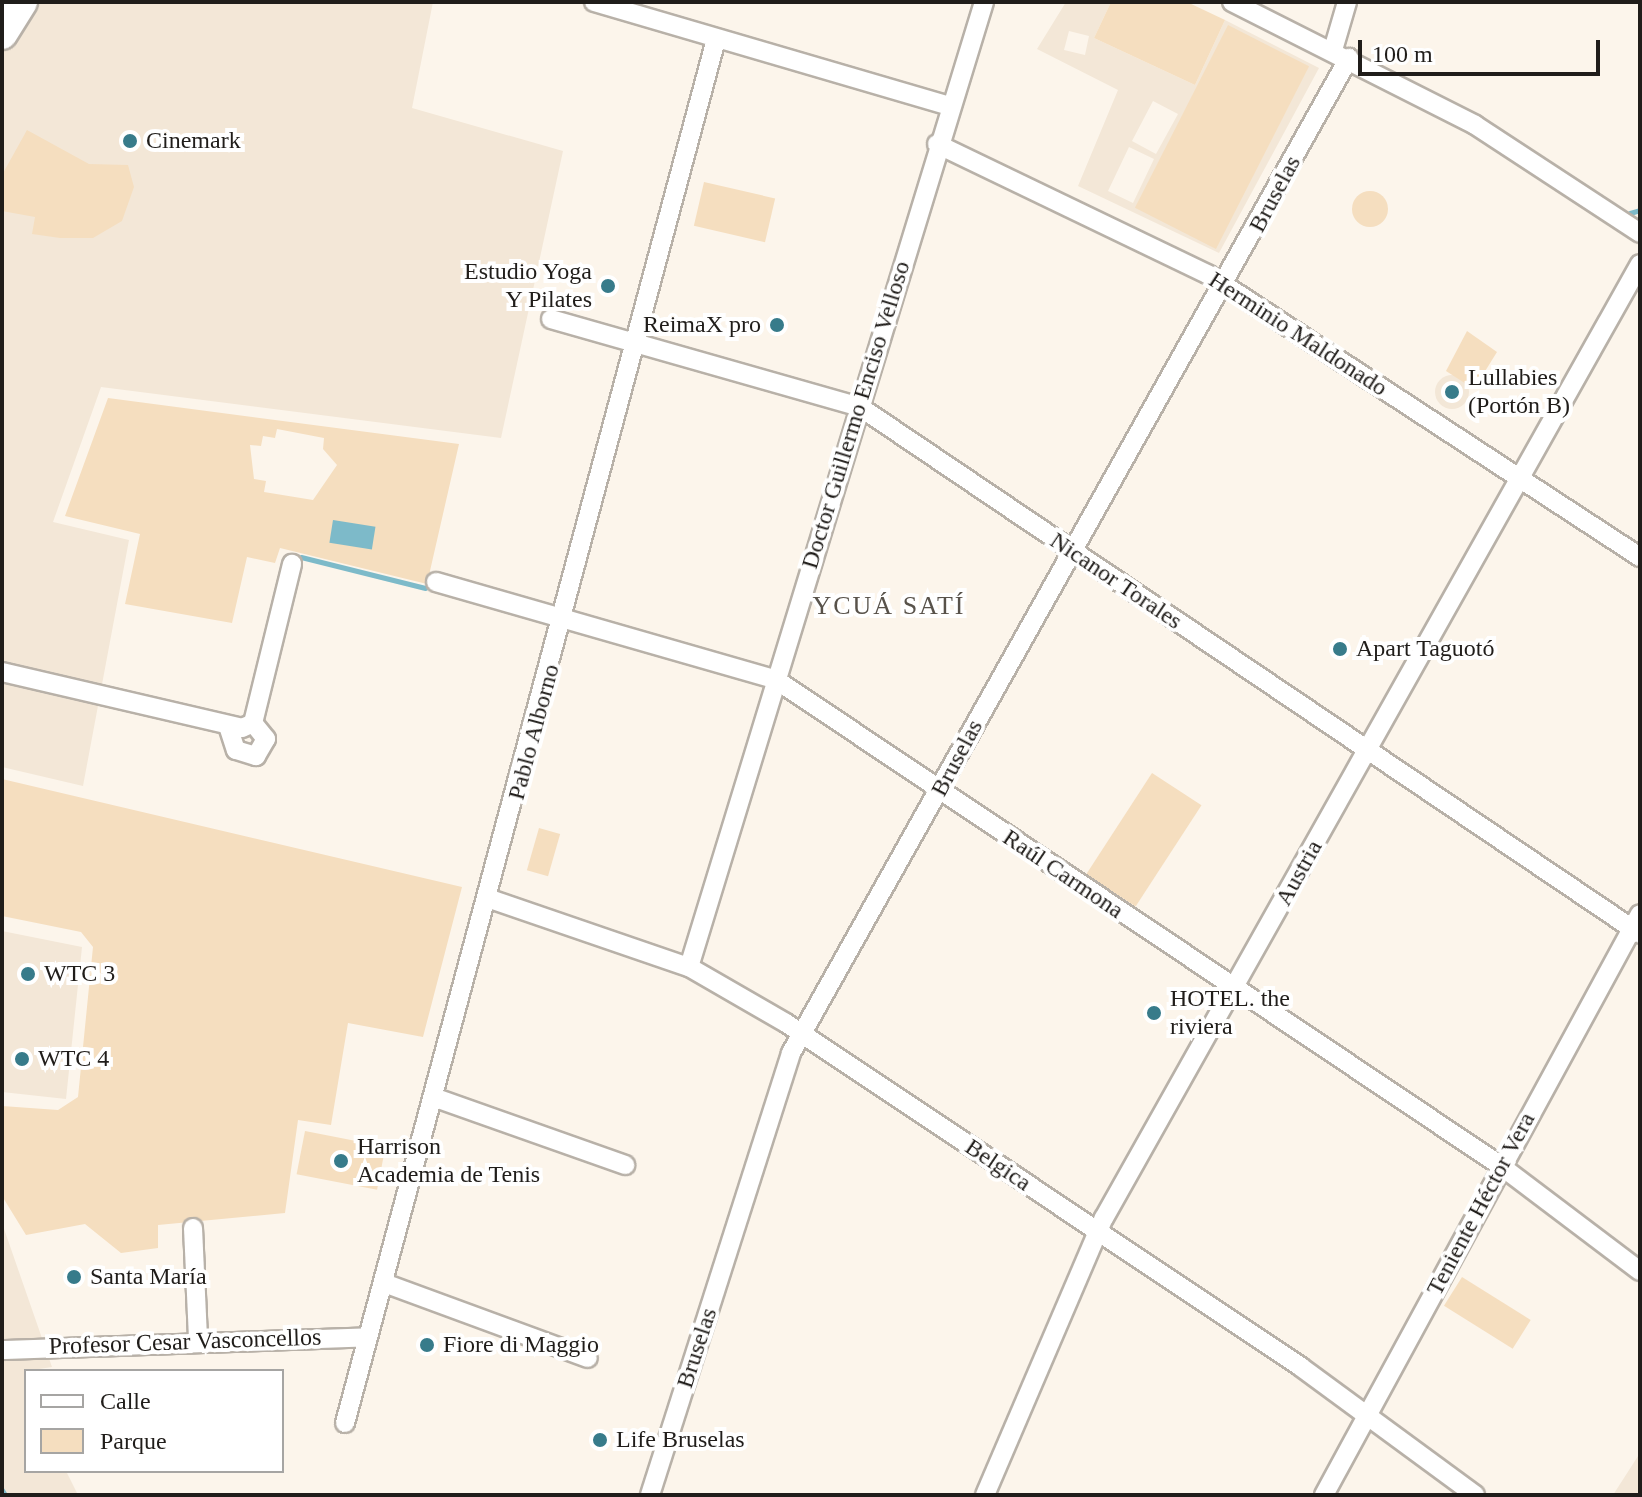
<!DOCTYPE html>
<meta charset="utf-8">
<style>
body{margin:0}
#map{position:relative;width:1642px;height:1497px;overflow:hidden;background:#fcf5eb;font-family:Georgia,serif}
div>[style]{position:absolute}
.built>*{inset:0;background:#f3e7d7}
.round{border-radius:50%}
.green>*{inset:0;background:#f5debf;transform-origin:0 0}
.water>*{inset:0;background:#7dbac9;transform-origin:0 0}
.stream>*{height:5px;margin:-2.5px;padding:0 2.5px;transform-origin:2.5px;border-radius:2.5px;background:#7dbac9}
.roads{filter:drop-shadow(2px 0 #b8b1a8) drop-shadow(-2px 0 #b8b1a8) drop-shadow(0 2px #b8b1a8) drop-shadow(0 -2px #b8b1a8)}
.minor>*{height:18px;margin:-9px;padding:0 9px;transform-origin:9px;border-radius:9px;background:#fff}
.primary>*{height:30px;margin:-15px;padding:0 15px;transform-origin:15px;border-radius:15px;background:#fff}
.dots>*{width:22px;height:22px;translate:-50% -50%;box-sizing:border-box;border:4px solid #fff;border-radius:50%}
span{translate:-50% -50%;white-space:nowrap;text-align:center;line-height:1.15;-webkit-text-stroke:8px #fff;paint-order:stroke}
.poi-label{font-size:24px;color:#201d1a}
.left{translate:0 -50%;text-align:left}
.right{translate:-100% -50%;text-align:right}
.street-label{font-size:24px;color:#201d1a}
.neighbourhood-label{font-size:26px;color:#58524a;letter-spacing:2px}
.frame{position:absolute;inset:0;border:4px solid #201d1a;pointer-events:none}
.legend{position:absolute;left:24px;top:1369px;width:260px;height:104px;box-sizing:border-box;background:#fff;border:2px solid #a6a5a3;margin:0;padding:10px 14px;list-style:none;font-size:24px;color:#201d1a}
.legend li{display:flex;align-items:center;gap:16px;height:40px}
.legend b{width:40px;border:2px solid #a6a5a3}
.scale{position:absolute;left:1358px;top:40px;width:242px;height:36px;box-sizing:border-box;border:4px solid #201d1a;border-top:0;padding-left:10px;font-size:24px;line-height:28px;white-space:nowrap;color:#201d1a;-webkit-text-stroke:6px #fff;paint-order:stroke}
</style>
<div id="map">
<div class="built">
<div style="clip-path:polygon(32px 2px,433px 2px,412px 108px,563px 151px,501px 438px,101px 387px,53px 522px,129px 540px,83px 786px,2px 767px,2px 48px)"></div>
<div style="clip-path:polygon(evenodd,1066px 2px,1111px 2px,1094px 38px,1195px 85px,1225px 20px,1319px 68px,1219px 253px,1078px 186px,1118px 90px,1037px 49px,1066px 2px,1069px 31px,1089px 36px,1085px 55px,1064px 50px,1069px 31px,1066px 2px,1153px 101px,1178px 114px,1156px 154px,1132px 141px,1153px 101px,1066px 2px,1129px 147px,1154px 159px,1133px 203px,1108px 191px,1129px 147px)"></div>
<div class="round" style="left:1435px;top:375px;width:34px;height:34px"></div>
<div style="clip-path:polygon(2px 931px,82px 947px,66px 1099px,2px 1092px)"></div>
<div style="clip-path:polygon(2px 1223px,52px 1367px,26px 1371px,26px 1471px,66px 1471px,78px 1495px,2px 1495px)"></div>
<div style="clip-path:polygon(1640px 1453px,1640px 1495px,1613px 1495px)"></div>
</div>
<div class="green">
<div style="clip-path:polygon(1111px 2px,1187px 2px,1225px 20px,1195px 85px,1094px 38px)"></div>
<div style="left:1228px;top:25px;width:91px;height:205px;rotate:27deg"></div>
<div style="clip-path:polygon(27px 130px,89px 164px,128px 165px,134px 187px,122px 221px,93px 238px,60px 238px,32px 234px,35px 217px,2px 211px,2px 175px)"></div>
<div style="left:704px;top:182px;width:73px;height:45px;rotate:13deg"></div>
<div class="round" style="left:1352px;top:191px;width:36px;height:36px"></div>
<div style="clip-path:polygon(1467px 331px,1497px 352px,1474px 389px,1446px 371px)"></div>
<div style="clip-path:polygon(evenodd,108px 398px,459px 444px,427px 584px,280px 548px,275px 563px,247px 557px,232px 623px,125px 604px,140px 534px,65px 516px,108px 398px,277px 429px,324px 438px,323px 449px,337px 465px,313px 500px,264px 492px,266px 481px,254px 479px,250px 445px,261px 446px,263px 436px,275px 438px,277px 429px)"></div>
<div style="left:1152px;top:773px;width:59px;height:121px;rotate:33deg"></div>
<div style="clip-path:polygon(2px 779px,462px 887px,423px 1037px,348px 1023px,331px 1125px,298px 1120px,285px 1213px,158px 1225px,158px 1248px,121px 1253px,85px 1224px,26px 1235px,2px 1196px,2px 1106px,58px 1110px,78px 1097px,93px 947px,81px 932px,2px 916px)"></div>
<div style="left:539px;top:828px;width:22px;height:44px;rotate:16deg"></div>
<div style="left:305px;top:1131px;width:82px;height:44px;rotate:11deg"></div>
<div style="left:1462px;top:1277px;width:81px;height:34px;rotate:32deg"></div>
</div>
<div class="water">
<div style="left:333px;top:520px;width:43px;height:23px;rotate:9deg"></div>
</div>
<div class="stream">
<div style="left:1630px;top:213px;width:10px;rotate:-17deg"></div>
<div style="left:301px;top:557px;width:128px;rotate:14deg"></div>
<div style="left:2px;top:1490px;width:6px;rotate:59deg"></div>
</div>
<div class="roads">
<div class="minor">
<div style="left:594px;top:2px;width:370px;rotate:16.3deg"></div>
<div style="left:1232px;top:2px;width:272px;rotate:26.8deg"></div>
<div style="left:1475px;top:125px;width:197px;rotate:33.2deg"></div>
<div style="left:1333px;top:50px;width:50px;rotate:-73.7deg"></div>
<div style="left:937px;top:144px;width:302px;rotate:25.7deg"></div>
<div style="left:1209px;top:275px;width:515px;rotate:33.2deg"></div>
<div style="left:551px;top:319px;width:321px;rotate:15.9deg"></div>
<div style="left:860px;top:407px;width:941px;rotate:34.04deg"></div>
<div style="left:436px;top:582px;width:353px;rotate:16deg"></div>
<div style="left:775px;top:679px;width:874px;rotate:33.85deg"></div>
<div style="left:1501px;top:1166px;width:174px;rotate:37.1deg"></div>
<div style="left:2px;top:672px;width:246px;rotate:13.1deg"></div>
<div style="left:242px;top:728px;width:12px;rotate:-24deg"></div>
<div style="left:253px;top:723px;width:164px;rotate:-76.2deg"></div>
<div style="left:229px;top:729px;width:22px;rotate:72deg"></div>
<div style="left:236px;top:750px;width:21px;rotate:17deg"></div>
<div style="left:256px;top:756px;width:20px;rotate:-60deg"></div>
<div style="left:266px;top:739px;width:21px;rotate:-129deg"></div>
<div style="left:487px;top:898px;width:213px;rotate:18.9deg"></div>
<div style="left:689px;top:967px;width:112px;rotate:30deg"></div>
<div style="left:786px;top:1023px;width:619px;rotate:33.74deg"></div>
<div style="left:1301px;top:1367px;width:216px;rotate:36.3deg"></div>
<div style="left:689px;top:967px;width:1009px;rotate:-73deg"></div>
<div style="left:433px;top:1097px;width:204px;rotate:19.5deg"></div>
<div style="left:193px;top:1228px;width:112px;rotate:87.4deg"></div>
<div style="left:384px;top:1283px;width:217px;rotate:20.2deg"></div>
<div style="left:2px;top:1350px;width:366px;rotate:-2deg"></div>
<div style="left:345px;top:1423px;width:1433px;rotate:-74.99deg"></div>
<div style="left:650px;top:1495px;width:464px;rotate:-72.3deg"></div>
<div style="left:791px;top:1053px;width:1141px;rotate:-60.72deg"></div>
<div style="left:985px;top:1495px;width:301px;rotate:-66.8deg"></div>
<div style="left:1104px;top:1218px;width:1094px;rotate:-60.67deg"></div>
<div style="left:1324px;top:1495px;width:661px;rotate:-61.46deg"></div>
</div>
<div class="primary">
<div style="left:2px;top:34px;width:38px;rotate:-58deg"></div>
</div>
</div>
<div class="dots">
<div style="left:130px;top:141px;background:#377b8a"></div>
<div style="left:608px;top:286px;background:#377b8a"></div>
<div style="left:777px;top:325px;background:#377b8a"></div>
<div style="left:1452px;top:392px;background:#377b8a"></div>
<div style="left:1340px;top:649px;background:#377b8a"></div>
<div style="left:28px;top:974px;background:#377b8a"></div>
<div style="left:1154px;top:1013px;background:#377b8a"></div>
<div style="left:22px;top:1059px;background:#377b8a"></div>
<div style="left:341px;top:1161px;background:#377b8a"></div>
<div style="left:74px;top:1277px;background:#377b8a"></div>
<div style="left:427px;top:1345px;background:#377b8a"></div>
<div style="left:600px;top:1440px;background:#377b8a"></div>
</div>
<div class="poi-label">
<span class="left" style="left:146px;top:141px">Cinemark</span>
<span class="right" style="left:592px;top:286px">Estudio Yoga<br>Y Pilates</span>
<span class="right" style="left:761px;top:325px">ReimaX pro</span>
<span class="left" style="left:1468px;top:392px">Lullabies<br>(Portón B)</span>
<span class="left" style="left:1356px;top:649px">Apart Taguotó</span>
<span class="left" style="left:44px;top:974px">WTC 3</span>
<span class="left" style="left:1170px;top:1013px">HOTEL. the<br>riviera</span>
<span class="left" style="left:38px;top:1059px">WTC 4</span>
<span class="left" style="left:357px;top:1161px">Harrison<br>Academia de Tenis</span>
<span class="left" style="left:90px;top:1277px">Santa María</span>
<span class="left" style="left:443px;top:1345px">Fiore di Maggio</span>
<span class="left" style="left:616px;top:1440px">Life Bruselas</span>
</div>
<div class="street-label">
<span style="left:1275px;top:194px;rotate:-62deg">Bruselas</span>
<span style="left:1298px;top:334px;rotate:33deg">Herminio Maldonado</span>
<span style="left:856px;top:415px;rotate:-73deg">Doctor Guillermo Enciso Velloso</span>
<span style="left:1116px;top:581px;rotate:34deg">Nicanor Torales</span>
<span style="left:534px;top:732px;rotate:-75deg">Pablo Alborno</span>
<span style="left:957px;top:758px;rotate:-62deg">Bruselas</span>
<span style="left:1299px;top:873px;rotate:-61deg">Austria</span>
<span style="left:1063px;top:874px;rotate:34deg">Raúl Carmona</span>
<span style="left:998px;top:1165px;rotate:34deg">Belgica</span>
<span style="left:1481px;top:1204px;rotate:-62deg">Teniente Héctor Vera</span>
<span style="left:185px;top:1342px;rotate:-2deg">Profesor Cesar Vasconcellos</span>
<span style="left:697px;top:1348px;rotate:-72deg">Bruselas</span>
</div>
<div class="neighbourhood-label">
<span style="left:889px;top:606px">YCUÁ SATÍ</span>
</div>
<div class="frame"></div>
<ul class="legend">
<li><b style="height:10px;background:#fff"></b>Calle</li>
<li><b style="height:22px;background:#f5debf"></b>Parque</li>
</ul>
<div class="scale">100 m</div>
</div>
